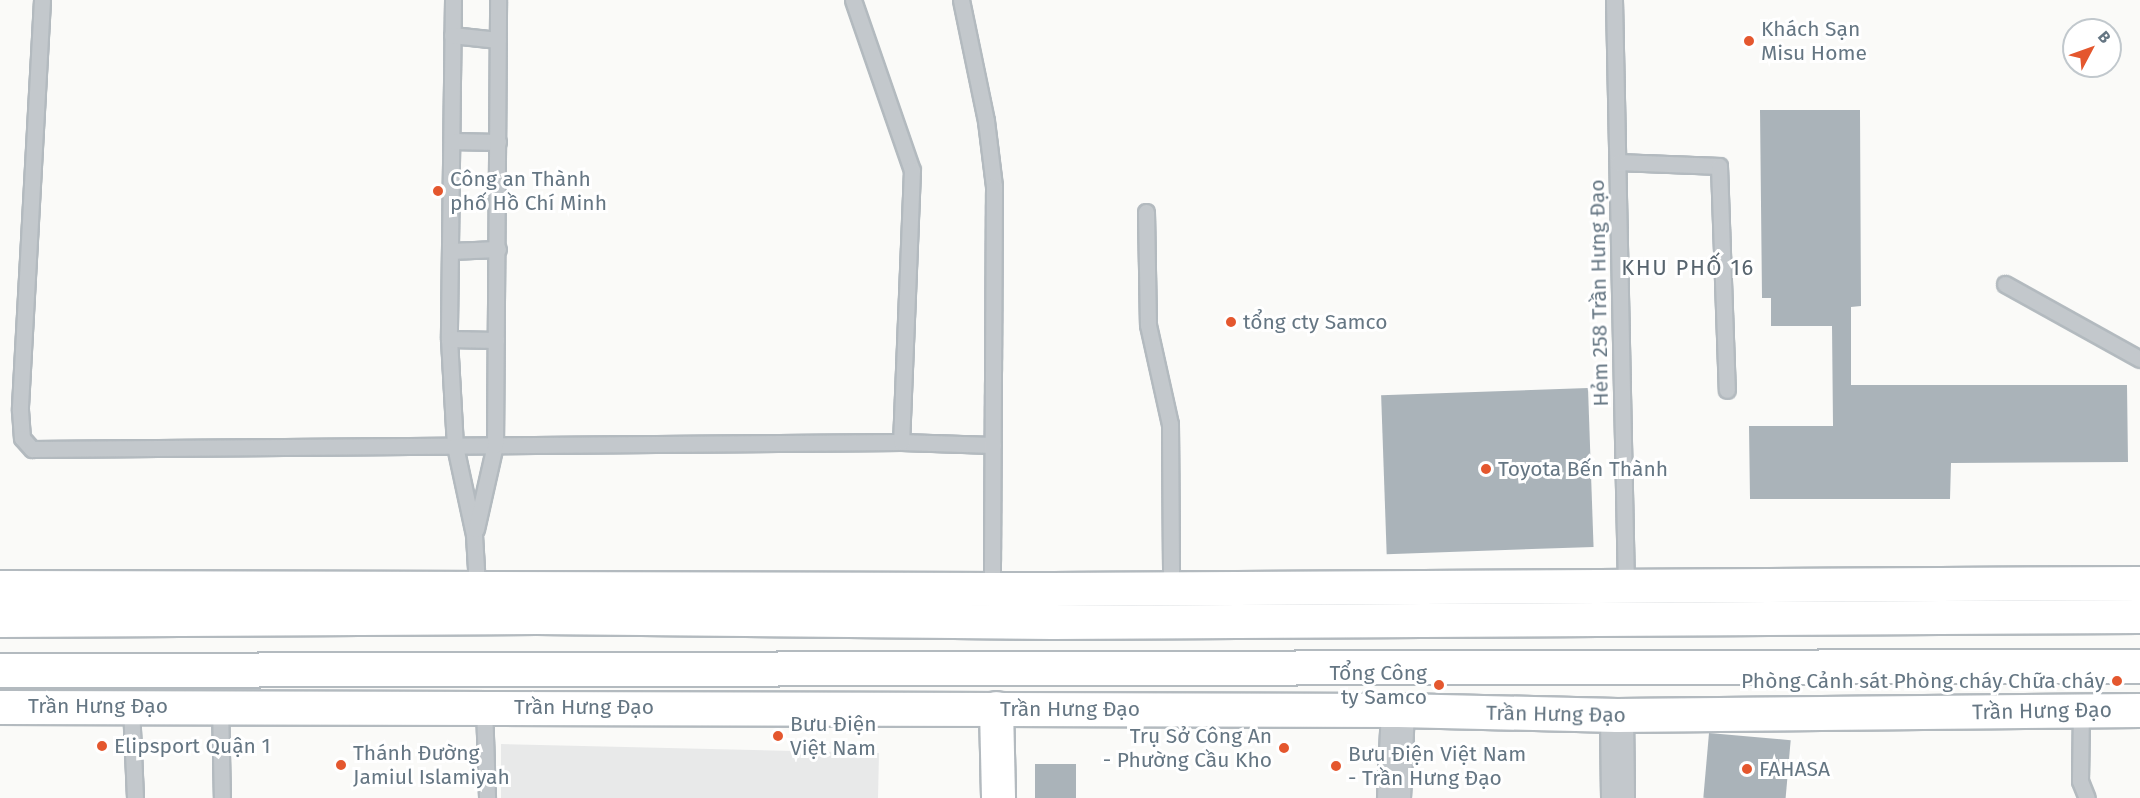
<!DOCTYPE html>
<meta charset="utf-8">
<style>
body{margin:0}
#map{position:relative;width:2140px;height:798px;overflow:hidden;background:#fafaf8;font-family:"Fira Sans",sans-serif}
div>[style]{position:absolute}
.built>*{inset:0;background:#e8e9e9}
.building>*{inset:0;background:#aab3b9;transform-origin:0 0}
.roads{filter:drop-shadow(2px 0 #b3babf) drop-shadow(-2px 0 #b3babf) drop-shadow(0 2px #b3babf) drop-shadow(0 -2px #b3babf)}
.lane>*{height:15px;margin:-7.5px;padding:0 7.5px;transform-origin:7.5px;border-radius:7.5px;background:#c3c8cc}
.street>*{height:32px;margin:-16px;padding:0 16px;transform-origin:16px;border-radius:16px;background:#c3c8cc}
.secondary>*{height:33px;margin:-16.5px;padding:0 16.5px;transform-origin:16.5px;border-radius:16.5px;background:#fff}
.primary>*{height:33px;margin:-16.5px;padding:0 16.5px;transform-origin:16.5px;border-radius:16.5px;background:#fff}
.dots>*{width:16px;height:16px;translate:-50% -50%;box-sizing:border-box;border:3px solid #fff;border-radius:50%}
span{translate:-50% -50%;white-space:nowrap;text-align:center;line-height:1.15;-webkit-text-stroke:6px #fff;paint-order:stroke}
.poi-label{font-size:21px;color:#657683}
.left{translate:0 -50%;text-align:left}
.right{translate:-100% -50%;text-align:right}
.street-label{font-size:21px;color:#657683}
.neighbourhood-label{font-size:22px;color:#57646e;letter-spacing:1.5px}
.north{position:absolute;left:2062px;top:18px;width:60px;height:60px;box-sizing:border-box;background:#fff;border:2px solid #c1c8cd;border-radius:50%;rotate:49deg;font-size:16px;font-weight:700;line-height:24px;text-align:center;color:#657683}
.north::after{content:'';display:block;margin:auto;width:21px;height:27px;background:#e4572e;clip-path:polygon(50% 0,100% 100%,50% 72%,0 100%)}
</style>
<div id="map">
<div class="built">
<div style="clip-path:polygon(501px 744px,879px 753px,878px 798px,501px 798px)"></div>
</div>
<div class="building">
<div style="clip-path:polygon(1760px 110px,1860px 110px,1861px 306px,1851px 307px,1851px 385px,2127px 385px,2128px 462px,1951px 463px,1950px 499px,1750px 499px,1749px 426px,1833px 426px,1832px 326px,1771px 326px,1771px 298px,1762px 298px)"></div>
<div style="left:1588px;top:388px;width:159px;height:207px;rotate:88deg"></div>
<div style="left:1709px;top:733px;width:82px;height:65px;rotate:5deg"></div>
<div style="left:1035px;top:764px;width:41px;height:34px"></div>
</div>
<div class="roads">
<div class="lane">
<div style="left:42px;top:0;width:411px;rotate:93.1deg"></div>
<div style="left:20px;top:410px;width:28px;rotate:86deg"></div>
<div style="left:22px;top:438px;width:15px;rotate:48deg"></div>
<div style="left:32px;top:449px;width:869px;rotate:-0.46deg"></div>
<div style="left:901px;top:442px;width:92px;rotate:1.9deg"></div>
<div style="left:453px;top:0;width:339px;rotate:90.7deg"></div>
<div style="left:449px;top:339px;width:107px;rotate:86.8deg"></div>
<div style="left:455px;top:446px;width:91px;rotate:77.9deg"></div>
<div style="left:474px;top:535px;width:51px;rotate:86.6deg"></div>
<div style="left:853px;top:0;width:180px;rotate:70.9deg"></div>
<div style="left:912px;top:170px;width:272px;rotate:92.3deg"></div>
<div style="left:961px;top:0;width:124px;rotate:78.3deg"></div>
<div style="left:986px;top:121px;width:65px;rotate:83deg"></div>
<div style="left:994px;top:186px;width:401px;rotate:90.3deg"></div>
<div style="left:1614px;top:0;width:586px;rotate:88.83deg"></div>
<div style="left:452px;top:35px;width:46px;rotate:6.2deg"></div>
<div style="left:452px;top:141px;width:46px;rotate:1.2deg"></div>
<div style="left:1618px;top:162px;width:101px;rotate:2.3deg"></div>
<div style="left:1719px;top:166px;width:224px;rotate:88deg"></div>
<div style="left:1146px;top:212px;width:113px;rotate:89deg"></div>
<div style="left:1148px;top:325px;width:101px;rotate:77.5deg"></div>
<div style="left:1170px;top:424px;width:163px;rotate:89.6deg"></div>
<div style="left:450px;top:251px;width:48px;rotate:-2.4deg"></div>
<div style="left:2005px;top:284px;width:154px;rotate:29.1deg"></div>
<div style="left:449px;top:339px;width:47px;rotate:1.2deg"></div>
<div style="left:476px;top:529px;width:86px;rotate:-77.3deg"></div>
<div style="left:495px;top:445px;width:445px;rotate:-89.6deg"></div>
<div style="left:131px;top:706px;width:92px;rotate:87.5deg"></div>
<div style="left:220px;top:706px;width:92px;rotate:88.8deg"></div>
<div style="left:484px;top:706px;width:92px;rotate:88.1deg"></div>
<div style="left:2081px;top:710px;width:71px;rotate:90.8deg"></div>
<div style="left:2080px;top:781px;width:18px;rotate:68deg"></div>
</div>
<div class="street">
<div style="left:1617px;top:715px;width:83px;rotate:89.3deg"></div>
<div style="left:1394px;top:798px;width:88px;rotate:-87.4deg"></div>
</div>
<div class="secondary">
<div style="left:996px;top:708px;width:90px;rotate:88.7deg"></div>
</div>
<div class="primary">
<div style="left:0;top:587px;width:1051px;rotate:0.11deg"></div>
<div style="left:1051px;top:589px;width:1089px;rotate:-0.32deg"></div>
<div style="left:0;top:620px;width:537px;rotate:-0.32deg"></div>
<div style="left:537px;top:617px;width:515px;rotate:0.56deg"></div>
<div style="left:1052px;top:622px;width:1088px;rotate:-0.32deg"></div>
<div style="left:0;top:670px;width:2140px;rotate:-0.11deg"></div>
<div style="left:0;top:707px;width:1398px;rotate:0.12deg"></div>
<div style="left:1398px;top:710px;width:219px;rotate:1.3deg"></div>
<div style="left:1617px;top:715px;width:523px;rotate:-0.55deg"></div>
</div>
</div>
<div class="dots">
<div style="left:1749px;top:41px;background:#e4572e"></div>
<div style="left:438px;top:191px;background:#e4572e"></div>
<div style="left:1231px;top:322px;background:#e4572e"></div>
<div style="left:1486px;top:469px;background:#e4572e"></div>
<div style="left:2117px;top:681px;background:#e4572e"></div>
<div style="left:1439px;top:685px;background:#e4572e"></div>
<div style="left:778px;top:736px;background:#e4572e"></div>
<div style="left:102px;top:746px;background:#e4572e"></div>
<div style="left:1284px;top:748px;background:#e4572e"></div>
<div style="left:341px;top:765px;background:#e4572e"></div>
<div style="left:1336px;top:766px;background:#e4572e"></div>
<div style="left:1747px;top:769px;background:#e4572e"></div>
</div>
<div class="poi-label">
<span class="left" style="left:1761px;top:41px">Khách Sạn<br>Misu Home</span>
<span class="left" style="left:450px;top:191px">Công an Thành<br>phố Hồ Chí Minh</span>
<span class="left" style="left:1243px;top:322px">tổng cty Samco</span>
<span class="left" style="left:1498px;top:469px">Toyota Bến Thành</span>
<span class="right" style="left:1427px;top:685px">Tổng Công<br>ty Samco</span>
<span class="right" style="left:2105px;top:681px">Phòng Cảnh sát Phòng cháy Chữa cháy</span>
<span class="left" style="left:790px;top:736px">Bưu Điện<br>Việt Nam</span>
<span class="right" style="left:1272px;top:748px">Trụ Sở Công An<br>- Phường Cầu Kho</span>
<span class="left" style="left:114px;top:746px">Elipsport Quận 1</span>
<span class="left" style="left:353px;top:765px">Thánh Đường<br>Jamiul Islamiyah</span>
<span class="left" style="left:1348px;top:766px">Bưu Điện Việt Nam<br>- Trần Hưng Đạo</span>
<span class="left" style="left:1759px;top:769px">FAHASA</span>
</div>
<div class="street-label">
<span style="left:1599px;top:293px;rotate:-91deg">Hẻm 258 Trần Hưng Đạo</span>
<span style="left:98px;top:706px">Trần Hưng Đạo</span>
<span style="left:584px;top:707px">Trần Hưng Đạo</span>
<span style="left:1070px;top:709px">Trần Hưng Đạo</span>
<span style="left:2042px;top:711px;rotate:-1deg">Trần Hưng Đạo</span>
<span style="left:1556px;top:714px;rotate:1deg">Trần Hưng Đạo</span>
</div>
<div class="neighbourhood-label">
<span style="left:1688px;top:268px">KHU PHỐ 16</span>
</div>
<div class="north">B</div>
</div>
